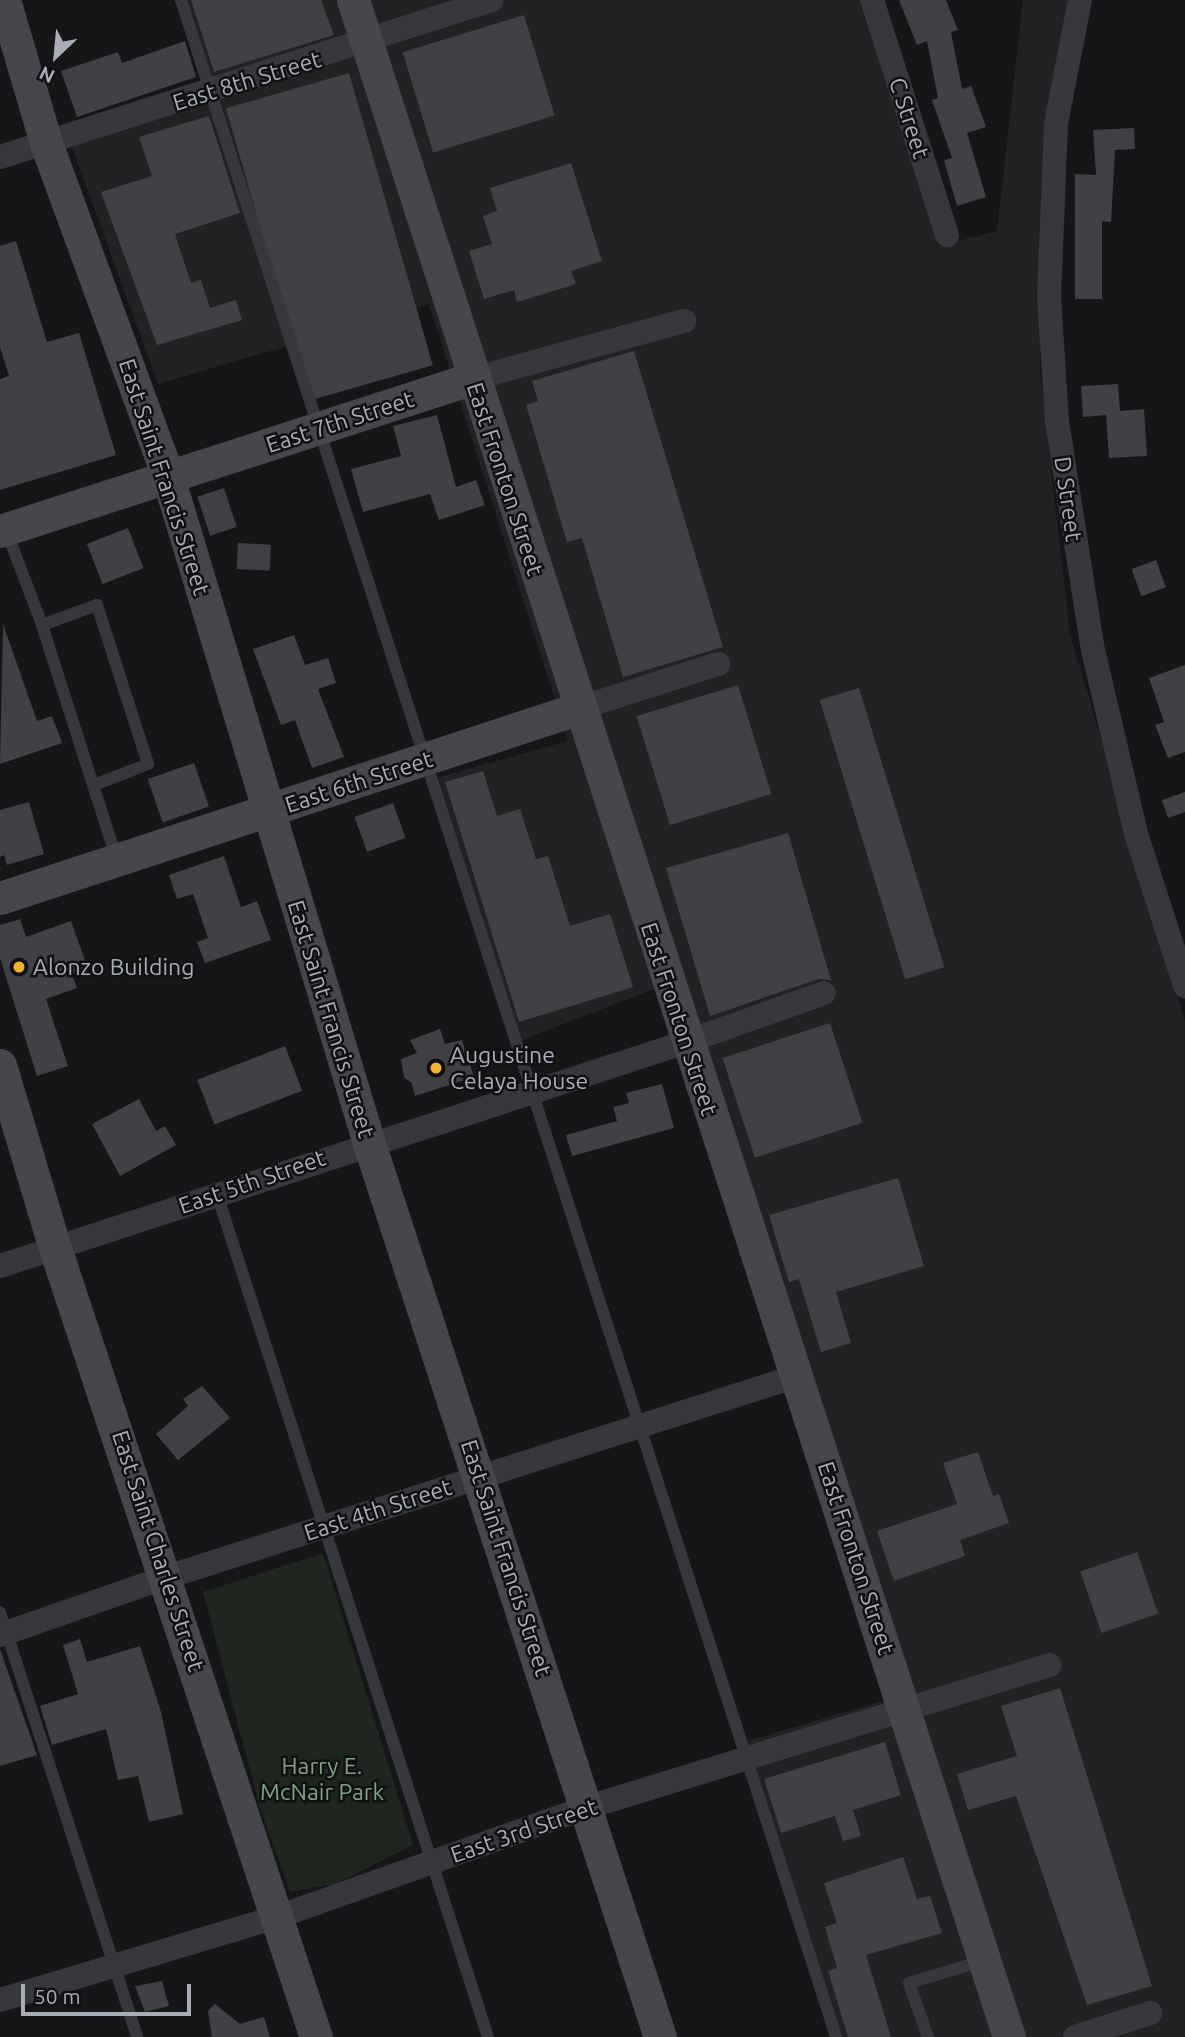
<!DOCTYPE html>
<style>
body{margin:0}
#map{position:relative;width:1185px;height:2037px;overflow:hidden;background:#161618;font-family:Ubuntu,sans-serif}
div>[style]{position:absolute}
.built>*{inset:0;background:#222225}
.green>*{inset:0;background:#1e261f}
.building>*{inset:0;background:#404145;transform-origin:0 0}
.lane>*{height:12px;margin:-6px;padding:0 6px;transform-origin:6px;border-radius:6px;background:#37383d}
.street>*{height:24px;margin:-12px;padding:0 12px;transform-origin:12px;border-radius:12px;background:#37383d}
.secondary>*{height:33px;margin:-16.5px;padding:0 16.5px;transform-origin:16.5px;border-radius:16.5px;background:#45474d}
.dots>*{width:19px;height:19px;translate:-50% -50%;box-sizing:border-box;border:4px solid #111113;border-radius:50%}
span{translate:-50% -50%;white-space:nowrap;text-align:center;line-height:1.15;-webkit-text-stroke:5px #111113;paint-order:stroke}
.street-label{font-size:23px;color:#a8adb8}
.poi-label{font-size:23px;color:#a8adb8}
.left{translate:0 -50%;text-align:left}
.park-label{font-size:23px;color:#7fa381}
.north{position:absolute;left:21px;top:21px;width:70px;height:70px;-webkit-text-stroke:5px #111113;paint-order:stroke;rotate:206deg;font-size:19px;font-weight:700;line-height:28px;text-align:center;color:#a8adb8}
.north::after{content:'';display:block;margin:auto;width:24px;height:32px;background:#a8adb8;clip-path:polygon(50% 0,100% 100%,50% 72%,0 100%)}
.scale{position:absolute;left:21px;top:1984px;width:170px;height:32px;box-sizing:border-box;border:4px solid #a8adb8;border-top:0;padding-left:9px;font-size:21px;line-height:24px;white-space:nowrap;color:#a8adb8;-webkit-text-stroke:5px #111113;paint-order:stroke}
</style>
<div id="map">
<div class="built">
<div style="clip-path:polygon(181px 0,859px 0,938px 246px,997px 231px,1023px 0,1071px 0,1041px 187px,1040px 372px,1070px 634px,1185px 1022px,1185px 2037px,836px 2037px,744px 1742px,885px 1700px,654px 989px,517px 1042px,429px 780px,568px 741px,429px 304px,158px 384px,68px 136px,211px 92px)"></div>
</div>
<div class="green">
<div style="clip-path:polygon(323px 1553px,413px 1845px,335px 1884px,290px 1892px,260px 1808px,203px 1592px)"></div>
</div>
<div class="building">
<div style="clip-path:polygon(191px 0,321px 0,334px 35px,214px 72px)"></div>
<div style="clip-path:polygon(899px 0,946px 0,958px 30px,951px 32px,962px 89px,971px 86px,986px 127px,967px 133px,986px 197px,957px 206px,944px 160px,952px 158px,932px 100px,938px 98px,927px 41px,917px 45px)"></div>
<div style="left:524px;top:15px;width:105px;height:127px;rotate:73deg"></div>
<div style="clip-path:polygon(185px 41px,196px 77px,77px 117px,61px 71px,118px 52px,122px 63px)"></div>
<div style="left:349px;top:73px;width:304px;height:128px;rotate:74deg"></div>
<div style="clip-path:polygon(209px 116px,240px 213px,175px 234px,191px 283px,201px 280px,210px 308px,236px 300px,242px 320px,157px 345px,101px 192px,152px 176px,139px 137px)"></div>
<div style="clip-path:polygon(1134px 128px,1135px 149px,1115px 150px,1111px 222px,1102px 221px,1102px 299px,1075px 299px,1075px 174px,1096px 175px,1093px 130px)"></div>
<div style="clip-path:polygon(571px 163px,602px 261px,571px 271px,576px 284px,517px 302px,514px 290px,484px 299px,469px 251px,492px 244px,483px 216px,497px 211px,490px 188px)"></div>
<div style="clip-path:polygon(16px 241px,47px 342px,79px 333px,116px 455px,0 490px,0 379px,9px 376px,0 347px,0 246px)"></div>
<div style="clip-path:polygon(634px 351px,723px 647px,623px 677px,582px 538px,567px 542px,526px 405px,538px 401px,532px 381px)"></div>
<div style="clip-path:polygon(1118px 384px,1120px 411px,1144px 409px,1147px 456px,1109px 458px,1106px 415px,1083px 417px,1081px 386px)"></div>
<div style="clip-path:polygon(437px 415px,456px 487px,476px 480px,485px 505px,439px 520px,430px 494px,363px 512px,351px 469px,401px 456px,393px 426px)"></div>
<div style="left:224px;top:488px;width:41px;height:28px;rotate:72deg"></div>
<div style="left:128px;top:528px;width:43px;height:44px;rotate:69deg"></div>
<div style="left:238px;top:543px;width:33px;height:26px;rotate:3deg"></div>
<div style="left:1156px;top:560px;width:29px;height:26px;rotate:70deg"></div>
<div style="clip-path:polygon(3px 624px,37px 721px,52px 716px,62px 743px,0 764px)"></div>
<div style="clip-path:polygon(294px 635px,305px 665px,328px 658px,336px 683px,318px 689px,344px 757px,312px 768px,295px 720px,281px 725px,253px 649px)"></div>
<div style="clip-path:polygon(1185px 665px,1185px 752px,1168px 758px,1155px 725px,1164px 722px,1149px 678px)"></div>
<div style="left:738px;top:685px;width:114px;height:106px;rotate:73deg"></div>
<div style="left:859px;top:688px;width:292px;height:41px;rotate:73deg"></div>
<div style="left:194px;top:763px;width:46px;height:49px;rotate:71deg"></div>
<div style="clip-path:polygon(483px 771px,497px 816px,520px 809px,536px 859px,548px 856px,570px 926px,610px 914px,633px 987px,519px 1022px,445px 782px)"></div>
<div style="clip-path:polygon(1185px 792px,1185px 812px,1168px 818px,1162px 800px)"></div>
<div style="clip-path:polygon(29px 802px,44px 854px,7px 865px,4px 855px,0 857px,0 810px)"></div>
<div style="left:393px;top:803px;width:37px;height:41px;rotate:70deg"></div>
<div style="clip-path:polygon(788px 833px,831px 980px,819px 979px,710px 1016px,666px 868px)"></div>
<div style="clip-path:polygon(224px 856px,241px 907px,257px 901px,271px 940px,205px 963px,197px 942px,208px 938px,193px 894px,177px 899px,169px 875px)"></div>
<div style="clip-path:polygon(20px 919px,26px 937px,71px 921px,88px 969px,72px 974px,77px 988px,46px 999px,68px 1066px,37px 1076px,0 958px,0 925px)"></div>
<div style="left:830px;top:1023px;width:105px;height:113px;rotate:72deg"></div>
<div style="clip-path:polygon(440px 1029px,445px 1044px,462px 1040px,474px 1077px,415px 1096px,411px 1082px,404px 1078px,401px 1059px,417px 1053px,410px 1040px)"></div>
<div style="left:285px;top:1046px;width:48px;height:94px;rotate:69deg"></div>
<div style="clip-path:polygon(662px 1084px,674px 1128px,572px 1156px,566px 1135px,617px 1121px,613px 1107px,629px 1103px,626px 1093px)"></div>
<div style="clip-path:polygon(139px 1099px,156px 1131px,165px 1126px,176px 1145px,120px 1176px,92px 1124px)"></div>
<div style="clip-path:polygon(898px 1178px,924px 1266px,836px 1292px,851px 1343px,821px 1352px,799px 1279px,789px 1282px,769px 1215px)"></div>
<div style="clip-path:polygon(202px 1386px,230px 1418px,178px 1460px,156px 1434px,188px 1406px,183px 1399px)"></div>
<div style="clip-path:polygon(978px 1452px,993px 1496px,999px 1494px,1009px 1523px,960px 1540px,965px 1556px,894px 1581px,877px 1531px,957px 1504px,943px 1463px)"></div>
<div style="left:1137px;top:1552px;width:65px;height:60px;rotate:71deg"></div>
<div style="clip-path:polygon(80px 1639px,87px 1662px,140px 1646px,161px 1712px,183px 1814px,149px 1822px,138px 1776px,118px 1780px,106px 1729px,52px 1745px,40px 1706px,78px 1694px,63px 1645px)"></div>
<div style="clip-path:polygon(0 1649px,37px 1755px,0 1766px)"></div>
<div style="clip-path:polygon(1060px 1688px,1152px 1986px,1087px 2005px,1016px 1796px,968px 1810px,957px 1774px,1017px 1756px,1001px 1706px)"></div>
<div style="clip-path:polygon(885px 1742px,901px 1795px,853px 1810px,861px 1836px,843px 1841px,835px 1816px,781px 1833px,764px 1779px)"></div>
<div style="clip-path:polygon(903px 1857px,917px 1899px,930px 1896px,942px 1933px,866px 1955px,891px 2037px,848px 2037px,828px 1971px,837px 1968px,825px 1927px,837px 1923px,824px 1883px)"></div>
<div style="clip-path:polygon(162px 1981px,169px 2006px,145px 2012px,135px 1986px)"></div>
<div style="clip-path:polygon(215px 2004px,240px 2024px,264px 2017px,270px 2037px,212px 2037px,208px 2011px)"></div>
</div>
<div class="lane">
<div style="left:181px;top:0;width:2140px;rotate:72.17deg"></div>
<div style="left:6px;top:530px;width:102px;rotate:69.2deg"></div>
<div style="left:42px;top:625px;width:244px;rotate:72.3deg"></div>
<div style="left:42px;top:625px;width:59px;rotate:-20deg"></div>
<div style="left:97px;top:605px;width:167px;rotate:72.2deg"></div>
<div style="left:148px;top:764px;width:58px;rotate:158.7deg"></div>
<div style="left:217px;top:1194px;width:885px;rotate:72.18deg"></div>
<div style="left:0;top:1612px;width:447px;rotate:72.1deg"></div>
<div style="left:928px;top:2037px;width:57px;rotate:-109.4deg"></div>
<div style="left:909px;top:1983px;width:76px;rotate:-16.8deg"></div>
</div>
<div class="street">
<div style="left:872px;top:0;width:247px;rotate:72.3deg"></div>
<div style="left:1080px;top:0;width:126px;rotate:101deg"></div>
<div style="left:1056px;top:124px;width:173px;rotate:92.3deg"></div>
<div style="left:1049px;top:297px;width:124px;rotate:86.3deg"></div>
<div style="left:1057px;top:421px;width:232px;rotate:81.1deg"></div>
<div style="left:1093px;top:650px;width:192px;rotate:76.8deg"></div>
<div style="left:1137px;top:837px;width:157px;rotate:72.1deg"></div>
<div style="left:0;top:157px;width:516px;rotate:-17.7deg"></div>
<div style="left:472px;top:379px;width:220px;rotate:-15.3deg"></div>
<div style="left:580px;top:708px;width:145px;rotate:-17.7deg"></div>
<div style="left:0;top:1266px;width:722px;rotate:-18.08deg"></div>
<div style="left:686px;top:1042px;width:146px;rotate:-19.5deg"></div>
<div style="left:0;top:1635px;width:177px;rotate:-19.2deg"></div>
<div style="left:167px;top:1577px;width:661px;rotate:-17.7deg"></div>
<div style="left:0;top:2000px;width:289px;rotate:-16.7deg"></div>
<div style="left:277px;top:1917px;width:327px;rotate:-19.5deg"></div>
<div style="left:585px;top:1808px;width:486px;rotate:-17.1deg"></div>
<div style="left:1075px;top:2037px;width:79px;rotate:-17.7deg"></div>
</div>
<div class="secondary">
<div style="left:4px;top:0;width:149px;rotate:73.6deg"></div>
<div style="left:46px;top:143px;width:356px;rotate:69.9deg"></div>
<div style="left:168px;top:477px;width:696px;rotate:73.21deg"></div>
<div style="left:369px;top:1143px;width:940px;rotate:71.97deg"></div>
<div style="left:353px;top:0;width:2140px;rotate:72.15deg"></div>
<div style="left:0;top:531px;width:496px;rotate:-17.9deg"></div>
<div style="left:0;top:898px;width:610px;rotate:-18.14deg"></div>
<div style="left:0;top:1065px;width:191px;rotate:73.3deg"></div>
<div style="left:55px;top:1248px;width:831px;rotate:71.7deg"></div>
</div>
<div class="dots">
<div style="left:19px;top:967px;background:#f2b134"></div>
<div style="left:436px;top:1068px;background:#f2b134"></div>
</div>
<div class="street-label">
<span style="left:247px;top:81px;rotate:-17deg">East 8th Street</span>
<span style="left:909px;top:118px;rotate:72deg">C Street</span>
<span style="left:340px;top:422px;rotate:-18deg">East 7th Street</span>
<span style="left:164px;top:477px;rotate:72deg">East Saint Francis Street</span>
<span style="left:505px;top:479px;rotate:72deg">East Fronton Street</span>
<span style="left:1068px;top:499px;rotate:82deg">D Street</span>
<span style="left:359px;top:782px;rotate:-18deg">East 6th Street</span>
<span style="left:331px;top:1019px;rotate:73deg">East Saint Francis Street</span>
<span style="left:679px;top:1019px;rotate:72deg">East Fronton Street</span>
<span style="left:252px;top:1182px;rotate:-19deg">East 5th Street</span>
<span style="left:378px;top:1510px;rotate:-18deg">East 4th Street</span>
<span style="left:158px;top:1551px;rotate:72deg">East Saint Charles Street</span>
<span style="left:506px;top:1558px;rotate:72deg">East Saint Francis Street</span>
<span style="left:856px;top:1558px;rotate:72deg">East Fronton Street</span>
<span style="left:524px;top:1831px;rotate:-19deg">East 3rd Street</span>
</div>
<div class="poi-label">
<span class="left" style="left:33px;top:967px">Alonzo Building</span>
<span class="left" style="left:450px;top:1068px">Augustine<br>Celaya House</span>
</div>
<div class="park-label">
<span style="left:322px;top:1779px">Harry E.<br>McNair Park</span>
</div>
<div class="north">N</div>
<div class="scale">50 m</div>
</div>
